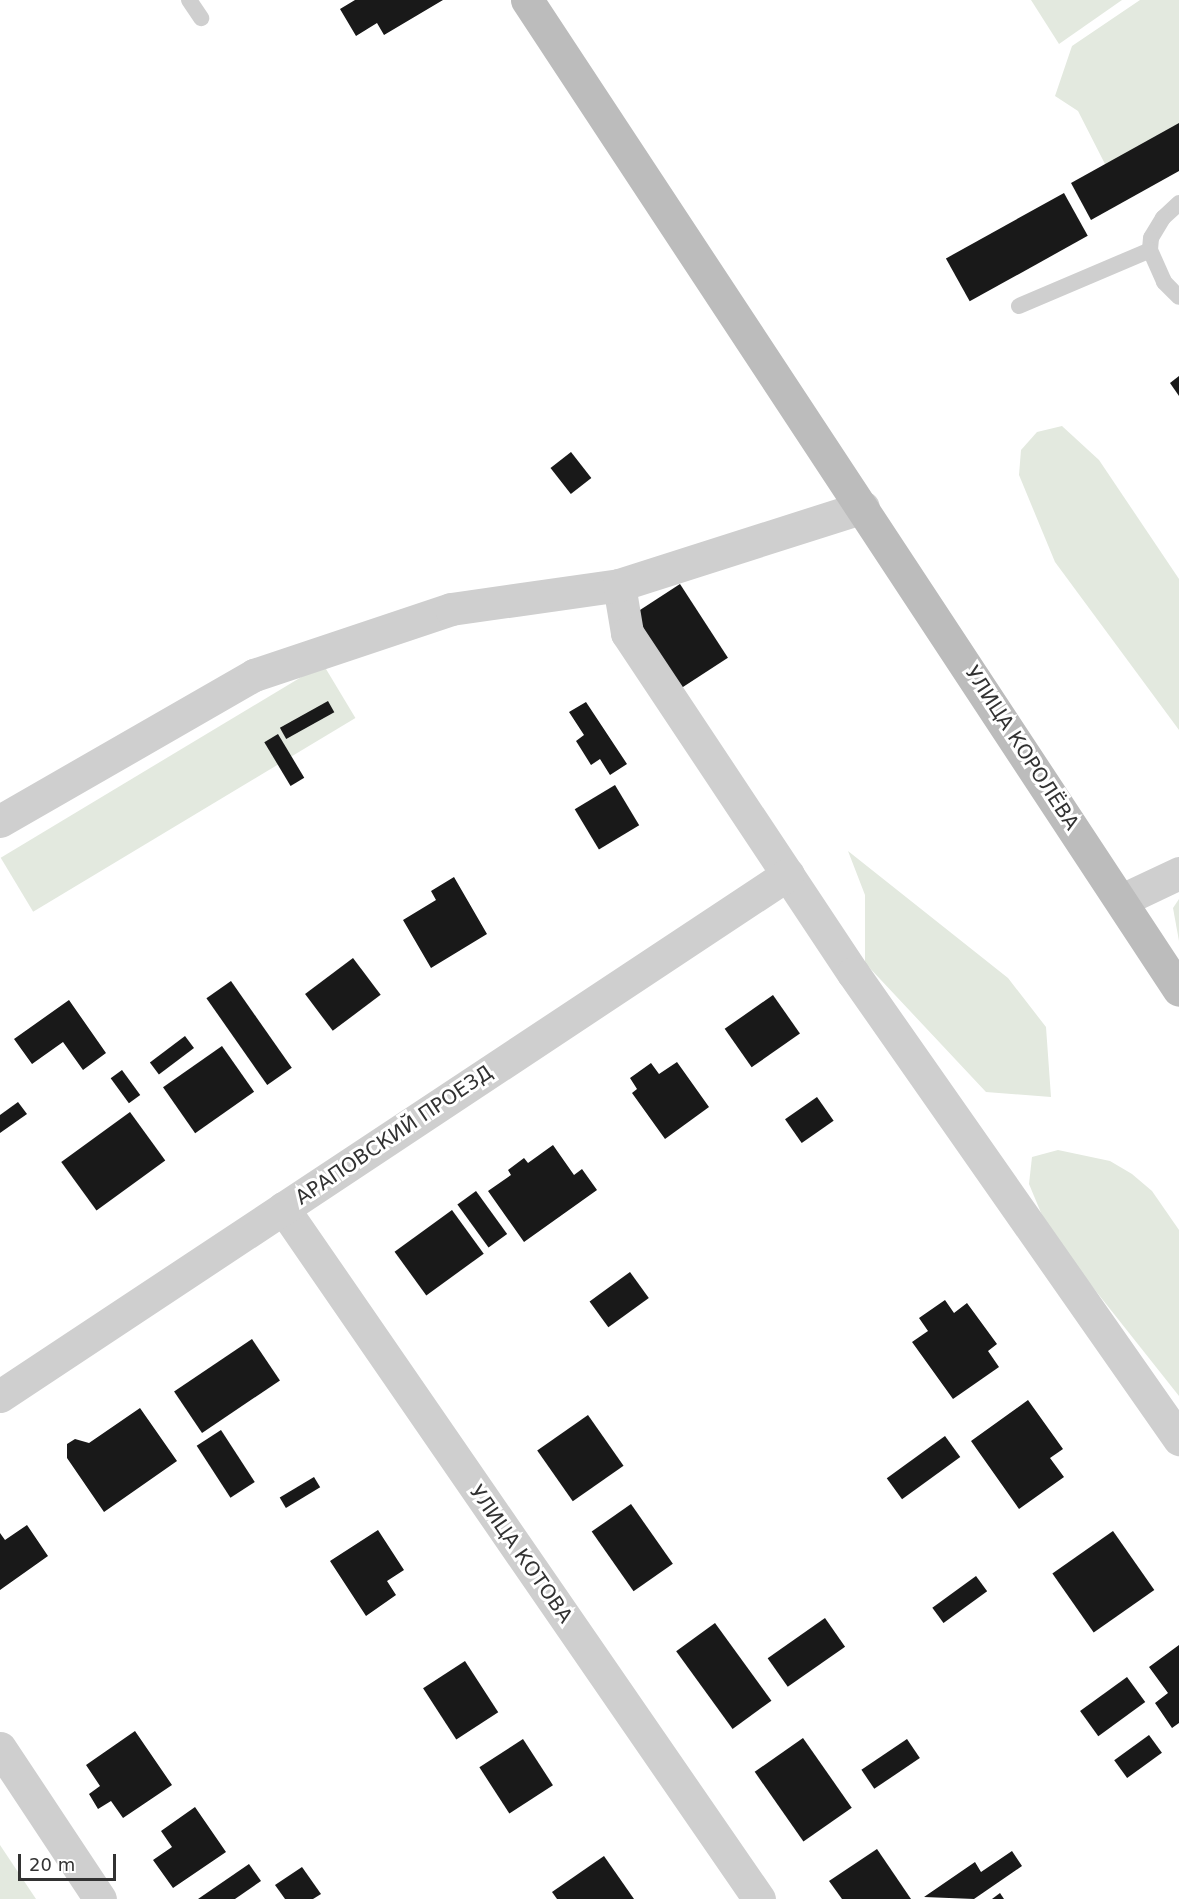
<!DOCTYPE html>
<meta charset="utf-8">
<style>
body{margin:0}
#map{position:relative;width:1179px;height:1899px;overflow:hidden;background:#fff;font-family:"DejaVu Sans",sans-serif}
div>[style]{position:absolute}
.green>*{inset:0;background:#e3e9df;transform-origin:0 0}
.building>*{inset:0;background:#191919;transform-origin:0 0}
.lane>*{height:16px;margin:-8px;padding:0 8px;transform-origin:8px;border-radius:8px;background:#cfcfcf}
.street>*{height:33px;margin:-16.5px;padding:0 16.5px;transform-origin:16.5px;border-radius:16.5px;background:#cfcfcf}
.secondary>*{height:33px;margin:-16.5px;padding:0 16.5px;transform-origin:16.5px;border-radius:16.5px;background:#bcbcbc}
span{translate:-50% -50%;white-space:nowrap;text-align:center;line-height:1.15;-webkit-text-stroke:6px #fff;paint-order:stroke}
.street-label{font-size:20px;color:#323232}
.scale{position:absolute;left:18px;top:1854px;width:98px;height:27px;box-sizing:border-box;border:3px solid #323232;border-top:0;padding-left:8px;font-size:18px;line-height:21px;white-space:nowrap;color:#323232;-webkit-text-stroke:4px #fff;paint-order:stroke}
</style>
<div id="map">
<div class="green">
<div style="clip-path:polygon(1031px 0,1122px 0,1059px 44px)"></div>
<div style="clip-path:polygon(1140px 0,1179px 0,1179px 170px,1105px 164px,1078px 111px,1055px 96px,1072px 46px)"></div>
<div style="clip-path:polygon(1062px 426px,1099px 460px,1179px 579px,1179px 730px,1055px 562px,1019px 475px,1021px 450px,1037px 432px)"></div>
<div style="left:323px;top:664px;width:63px;height:376px;rotate:59deg"></div>
<div style="clip-path:polygon(848px 851px,1008px 978px,1046px 1027px,1051px 1097px,986px 1092px,865px 963px,865px 895px)"></div>
<div style="clip-path:polygon(1179px 899px,1179px 941px,1173px 908px)"></div>
<div style="clip-path:polygon(1058px 1150px,1110px 1161px,1132px 1174px,1152px 1191px,1179px 1230px,1179px 1396px,1049px 1232px,1029px 1184px,1032px 1157px)"></div>
<div style="clip-path:polygon(0 1845px,36px 1899px,0 1899px)"></div>
</div>
<div class="building">
<div style="clip-path:polygon(355px 0,443px 0,384px 35px,377px 23px,356px 36px,340px 9px)"></div>
<div style="clip-path:polygon(1179px 123px,1179px 171px,1091px 220px,1071px 183px)"></div>
<div style="left:1064px;top:193px;width:49px;height:135px;rotate:61deg"></div>
<div style="clip-path:polygon(1179px 376px,1179px 396px,1170px 383px)"></div>
<div style="left:571px;top:452px;width:33px;height:26px;rotate:52deg"></div>
<div style="left:680px;top:584px;width:88px;height:55px;rotate:57deg"></div>
<div style="left:328px;top:701px;width:13px;height:55px;rotate:61deg"></div>
<div style="clip-path:polygon(586px 702px,627px 764px,610px 775px,600px 759px,591px 765px,576px 741px,584px 735px,569px 712px)"></div>
<div style="left:278px;top:734px;width:51px;height:16px;rotate:59deg"></div>
<div style="left:615px;top:785px;width:47px;height:47px;rotate:59deg"></div>
<div style="clip-path:polygon(454px 877px,487px 934px,431px 968px,403px 920px,436px 900px,431px 891px)"></div>
<div style="left:353px;top:958px;width:46px;height:60px;rotate:53deg"></div>
<div style="left:231px;top:981px;width:106px;height:30px;rotate:55deg"></div>
<div style="left:773px;top:995px;width:47px;height:59px;rotate:55deg"></div>
<div style="clip-path:polygon(69px 1000px,106px 1053px,83px 1070px,63px 1042px,32px 1064px,14px 1039px)"></div>
<div style="left:185px;top:1036px;width:15px;height:44px;rotate:53deg"></div>
<div style="left:222px;top:1046px;width:56px;height:72px;rotate:55deg"></div>
<div style="clip-path:polygon(677px 1062px,709px 1107px,665px 1139px,632px 1093px,637px 1089px,630px 1078px,651px 1063px,659px 1074px)"></div>
<div style="left:122px;top:1070px;width:31px;height:14px;rotate:54deg"></div>
<div style="left:817px;top:1097px;width:29px;height:39px;rotate:55deg"></div>
<div style="clip-path:polygon(18px 1102px,27px 1114px,0 1133px,0 1115px)"></div>
<div style="left:130px;top:1112px;width:60px;height:85px;rotate:54deg"></div>
<div style="clip-path:polygon(553px 1145px,574px 1175px,582px 1169px,597px 1190px,524px 1242px,488px 1191px,511px 1175px,508px 1170px,524px 1158px,528px 1163px)"></div>
<div style="left:476px;top:1191px;width:53px;height:23px;rotate:54deg"></div>
<div style="left:452px;top:1210px;width:54px;height:71px;rotate:54deg"></div>
<div style="left:630px;top:1272px;width:32px;height:50px;rotate:54deg"></div>
<div style="clip-path:polygon(945px 1300px,954px 1313px,967px 1303px,997px 1344px,988px 1351px,999px 1367px,953px 1399px,912px 1342px,928px 1331px,919px 1318px)"></div>
<div style="left:252px;top:1339px;width:50px;height:94px;rotate:56deg"></div>
<div style="clip-path:polygon(1028px 1400px,1063px 1449px,1050px 1458px,1064px 1477px,1019px 1509px,971px 1441px)"></div>
<div style="clip-path:polygon(140px 1408px,177px 1461px,104px 1512px,67px 1458px,67px 1444px,75px 1439px,89px 1443px)"></div>
<div style="left:588px;top:1415px;width:62px;height:62px;rotate:55deg"></div>
<div style="left:221px;top:1430px;width:62px;height:29px;rotate:57deg"></div>
<div style="left:945px;top:1436px;width:26px;height:72px;rotate:54deg"></div>
<div style="left:314px;top:1477px;width:12px;height:40px;rotate:59deg"></div>
<div style="left:631px;top:1504px;width:73px;height:48px;rotate:55deg"></div>
<div style="clip-path:polygon(27px 1525px,48px 1556px,0 1590px,0 1533px,5px 1540px)"></div>
<div style="clip-path:polygon(378px 1530px,404px 1570px,387px 1581px,396px 1595px,366px 1616px,330px 1561px)"></div>
<div style="left:1113px;top:1531px;width:72px;height:74px;rotate:55deg"></div>
<div style="left:976px;top:1576px;width:19px;height:54px;rotate:54deg"></div>
<div style="left:825px;top:1618px;width:35px;height:70px;rotate:55deg"></div>
<div style="left:715px;top:1623px;width:96px;height:48px;rotate:54deg"></div>
<div style="clip-path:polygon(1179px 1645px,1179px 1723px,1172px 1728px,1155px 1703px,1168px 1693px,1149px 1667px)"></div>
<div style="left:465px;top:1661px;width:61px;height:50px;rotate:57deg"></div>
<div style="left:1127px;top:1677px;width:31px;height:58px;rotate:54deg"></div>
<div style="clip-path:polygon(135px 1731px,172px 1785px,123px 1818px,111px 1801px,98px 1809px,89px 1794px,100px 1786px,86px 1765px)"></div>
<div style="left:1149px;top:1735px;width:22px;height:43px;rotate:54deg"></div>
<div style="left:803px;top:1738px;width:85px;height:59px;rotate:55deg"></div>
<div style="left:523px;top:1739px;width:55px;height:52px;rotate:57deg"></div>
<div style="left:907px;top:1739px;width:23px;height:55px;rotate:56deg"></div>
<div style="clip-path:polygon(195px 1807px,226px 1852px,173px 1888px,153px 1860px,172px 1847px,161px 1831px)"></div>
<div style="clip-path:polygon(877px 1849px,911px 1899px,842px 1899px,829px 1881px)"></div>
<div style="clip-path:polygon(1012px 1851px,1022px 1866px,974px 1899px,924px 1897px,975px 1862px,981px 1872px)"></div>
<div style="clip-path:polygon(604px 1856px,634px 1899px,557px 1899px,552px 1892px)"></div>
<div style="clip-path:polygon(249px 1864px,261px 1881px,235px 1899px,198px 1899px)"></div>
<div style="clip-path:polygon(302px 1867px,321px 1894px,313px 1899px,285px 1899px,275px 1885px)"></div>
<div style="clip-path:polygon(1000px 1893px,1004px 1899px,992px 1899px)"></div>
</div>
<div class="lane">
<div style="left:189px;top:0;width:22px;rotate:56deg"></div>
<div style="left:1179px;top:203px;width:22px;rotate:137deg"></div>
<div style="left:1163px;top:218px;width:23px;rotate:121deg"></div>
<div style="left:1151px;top:238px;width:12px;rotate:95deg"></div>
<div style="left:1150px;top:250px;width:35px;rotate:66deg"></div>
<div style="left:1164px;top:282px;width:21px;rotate:45deg"></div>
<div style="left:1019px;top:306px;width:142px;rotate:-23.1deg"></div>
</div>
<div class="street">
<div style="left:619px;top:585px;width:49px;rotate:80.5deg"></div>
<div style="left:627px;top:633px;width:408px;rotate:56.4deg"></div>
<div style="left:853px;top:973px;width:569px;rotate:55.02deg"></div>
<div style="left:0;top:821px;width:293px;rotate:-29.9deg"></div>
<div style="left:254px;top:675px;width:208px;rotate:-18.5deg"></div>
<div style="left:451px;top:609px;width:170px;rotate:-8.1deg"></div>
<div style="left:619px;top:585px;width:256px;rotate:-17.7deg"></div>
<div style="left:1122px;top:900px;width:63px;rotate:-25.3deg"></div>
<div style="left:283px;top:1208px;width:839px;rotate:55.44deg"></div>
<div style="left:0;top:1396px;width:945px;rotate:-33.52deg"></div>
<div style="left:0;top:1748px;width:181px;rotate:56.5deg"></div>
</div>
<div class="secondary">
<div style="left:527px;top:0;width:1185px;rotate:56.63deg"></div>
</div>
<div class="street-label">
<span style="left:1022px;top:748px;rotate:57deg">УЛИЦА КОРОЛЁВА</span>
<span style="left:394px;top:1135px;rotate:-34deg">АРАПОВСКИЙ ПРОЕЗД</span>
<span style="left:521px;top:1554px;rotate:55deg">УЛИЦА КОТОВА</span>
</div>
<div class="scale">20 m</div>
</div>
